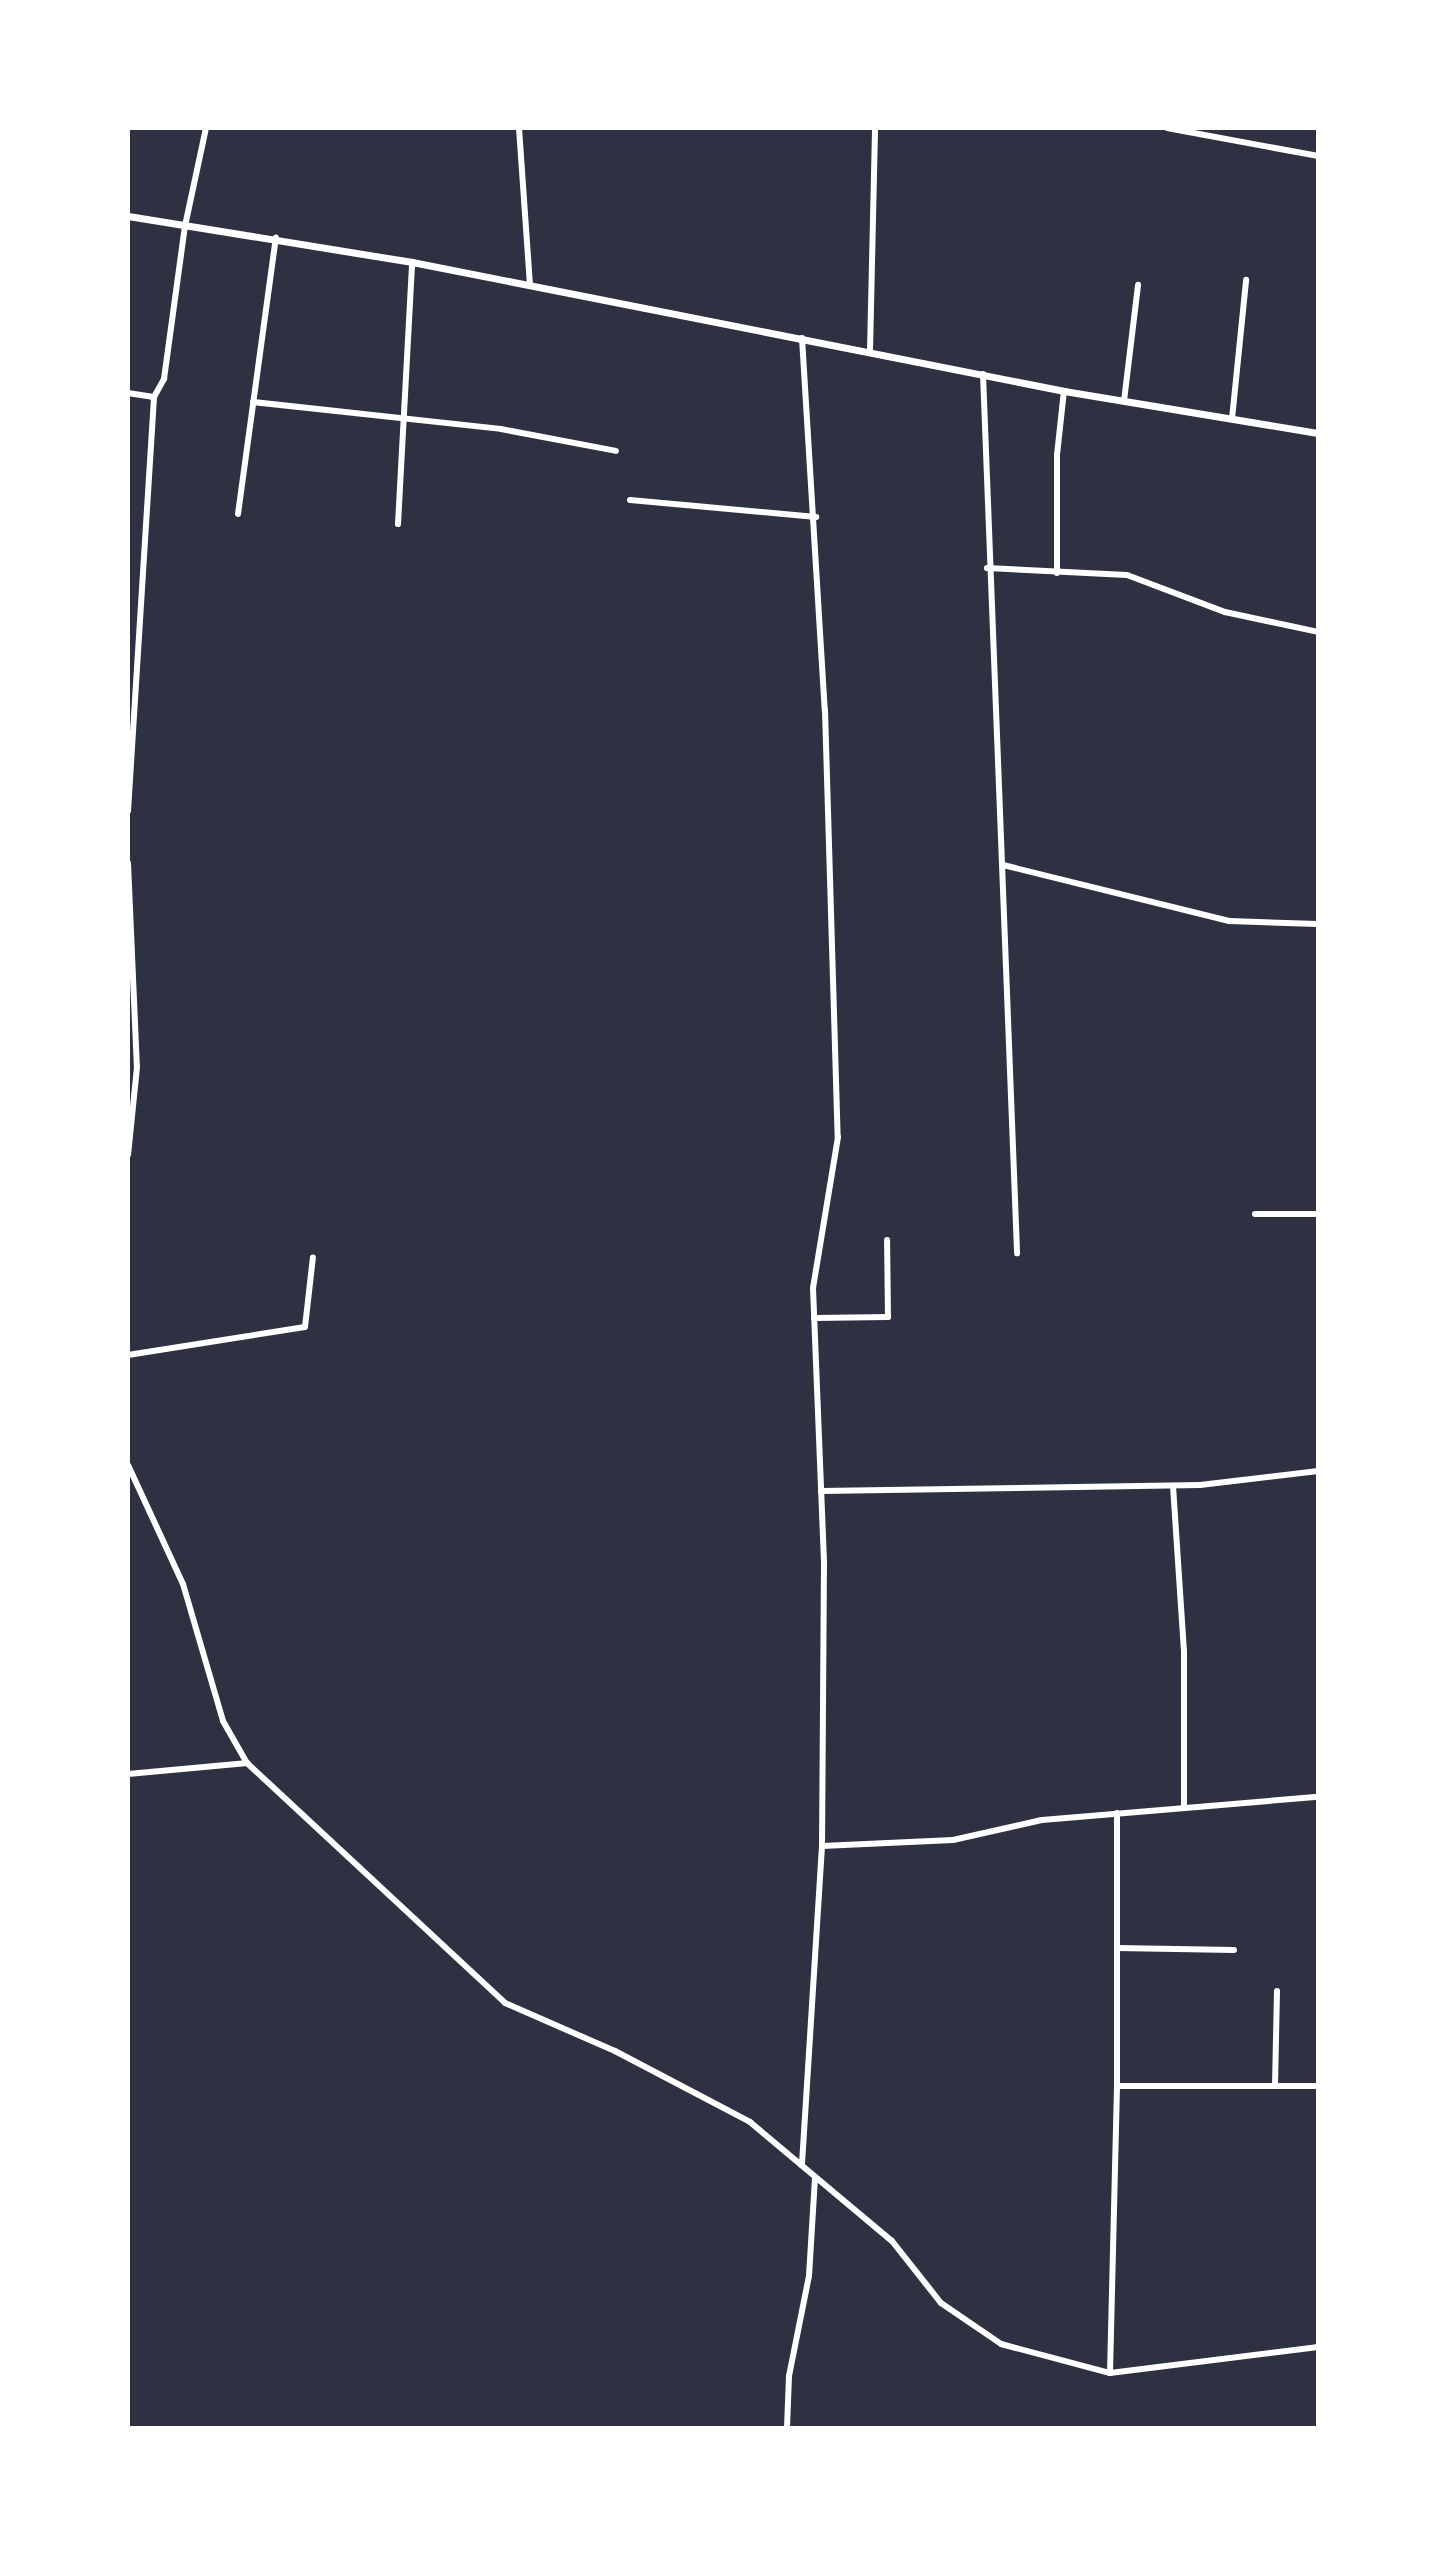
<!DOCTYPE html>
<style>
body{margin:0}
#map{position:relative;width:1446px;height:2556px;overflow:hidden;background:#2d3142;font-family:"Source Sans 3",sans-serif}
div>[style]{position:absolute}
.minor>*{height:6px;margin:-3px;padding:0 3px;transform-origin:3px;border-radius:3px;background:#fff}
.tertiary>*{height:7px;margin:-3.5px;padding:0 3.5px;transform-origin:3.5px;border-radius:3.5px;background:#fff}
span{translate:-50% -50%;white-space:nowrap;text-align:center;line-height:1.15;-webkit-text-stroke:6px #fff;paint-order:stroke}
.frame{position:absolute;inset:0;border:130px solid #fff;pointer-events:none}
</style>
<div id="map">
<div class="minor">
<div style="left:519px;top:128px;width:156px;rotate:86deg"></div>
<div style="left:1167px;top:128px;width:154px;rotate:10.5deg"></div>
<div style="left:802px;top:338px;width:373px;rotate:86.5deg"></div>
<div style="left:825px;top:710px;width:427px;rotate:88.3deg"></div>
<div style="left:838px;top:1137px;width:153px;rotate:99.4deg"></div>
<div style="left:813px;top:1288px;width:274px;rotate:87.7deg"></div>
<div style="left:824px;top:1562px;width:284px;rotate:90.4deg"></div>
<div style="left:822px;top:1846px;width:320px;rotate:93.6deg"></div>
<div style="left:870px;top:351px;width:223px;rotate:-88.7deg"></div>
<div style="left:983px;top:374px;width:880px;rotate:87.78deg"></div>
<div style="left:128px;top:393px;width:26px;rotate:9deg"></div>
<div style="left:1124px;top:401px;width:117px;rotate:-83.1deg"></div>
<div style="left:253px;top:402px;width:249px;rotate:6.2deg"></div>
<div style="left:501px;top:429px;width:117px;rotate:10.8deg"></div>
<div style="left:1232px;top:419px;width:140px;rotate:-84.2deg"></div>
<div style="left:630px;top:500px;width:187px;rotate:5.2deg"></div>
<div style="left:238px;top:514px;width:279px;rotate:-82.2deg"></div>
<div style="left:398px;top:524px;width:262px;rotate:-86.9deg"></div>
<div style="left:987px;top:568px;width:140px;rotate:2.9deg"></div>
<div style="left:1127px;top:575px;width:105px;rotate:20.7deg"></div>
<div style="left:1225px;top:612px;width:95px;rotate:12.1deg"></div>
<div style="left:1057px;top:573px;width:118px;rotate:-90deg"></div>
<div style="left:1057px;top:455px;width:64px;rotate:-83.8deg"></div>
<div style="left:128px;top:811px;width:415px;rotate:-86.4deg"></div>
<div style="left:154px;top:397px;width:21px;rotate:-61deg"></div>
<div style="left:164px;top:379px;width:154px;rotate:-82.2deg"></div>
<div style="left:185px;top:226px;width:100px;rotate:-77.9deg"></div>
<div style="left:128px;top:863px;width:204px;rotate:87.5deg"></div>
<div style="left:137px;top:1067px;width:88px;rotate:95.8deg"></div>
<div style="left:1003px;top:865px;width:234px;rotate:13.9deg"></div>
<div style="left:1230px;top:921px;width:88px;rotate:2deg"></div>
<div style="left:1255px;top:1214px;width:63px"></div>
<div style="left:814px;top:1318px;width:74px;rotate:-0.8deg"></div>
<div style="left:888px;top:1317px;width:77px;rotate:-90.7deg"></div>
<div style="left:128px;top:1355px;width:179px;rotate:-9deg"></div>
<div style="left:305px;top:1327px;width:70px;rotate:-83.5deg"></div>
<div style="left:128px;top:1465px;width:131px;rotate:65.2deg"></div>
<div style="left:183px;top:1584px;width:143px;rotate:73.7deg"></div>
<div style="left:223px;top:1721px;width:48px;rotate:60.3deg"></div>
<div style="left:247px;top:1763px;width:352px;rotate:42.9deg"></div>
<div style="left:505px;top:2003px;width:120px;rotate:23.6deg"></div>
<div style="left:615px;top:2051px;width:153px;rotate:27.7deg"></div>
<div style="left:750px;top:2122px;width:185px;rotate:40deg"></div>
<div style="left:892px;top:2241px;width:79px;rotate:51.7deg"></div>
<div style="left:941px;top:2303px;width:73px;rotate:34.3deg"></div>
<div style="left:1001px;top:2344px;width:113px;rotate:14.9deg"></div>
<div style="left:1110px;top:2373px;width:210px;rotate:-7.1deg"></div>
<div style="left:1173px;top:1486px;width:165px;rotate:86.2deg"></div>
<div style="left:1184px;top:1651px;width:157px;rotate:90deg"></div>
<div style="left:821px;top:1491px;width:379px;rotate:-0.9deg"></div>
<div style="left:1200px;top:1485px;width:119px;rotate:-6.8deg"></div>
<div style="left:128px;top:1774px;width:120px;rotate:-5.3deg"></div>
<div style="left:822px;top:1846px;width:131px;rotate:-2.6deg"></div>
<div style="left:953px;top:1840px;width:91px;rotate:-12.7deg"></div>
<div style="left:1042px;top:1820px;width:277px;rotate:-4.8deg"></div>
<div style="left:1117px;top:1948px;width:117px;rotate:1deg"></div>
<div style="left:1117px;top:2086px;width:201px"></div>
<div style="left:1275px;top:2086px;width:95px;rotate:-88.8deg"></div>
<div style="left:1110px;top:2373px;width:287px;rotate:-88.6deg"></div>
<div style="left:1117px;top:2086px;width:273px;rotate:-90deg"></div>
<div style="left:787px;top:2428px;width:52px;rotate:-87.8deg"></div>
<div style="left:789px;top:2376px;width:102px;rotate:-78.7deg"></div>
<div style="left:809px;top:2276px;width:97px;rotate:-86.5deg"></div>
</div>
<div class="tertiary">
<div style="left:128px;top:216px;width:288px;rotate:9.2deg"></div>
<div style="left:412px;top:262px;width:665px;rotate:11.19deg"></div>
<div style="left:1064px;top:391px;width:257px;rotate:9.4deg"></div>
</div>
<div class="frame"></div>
</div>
